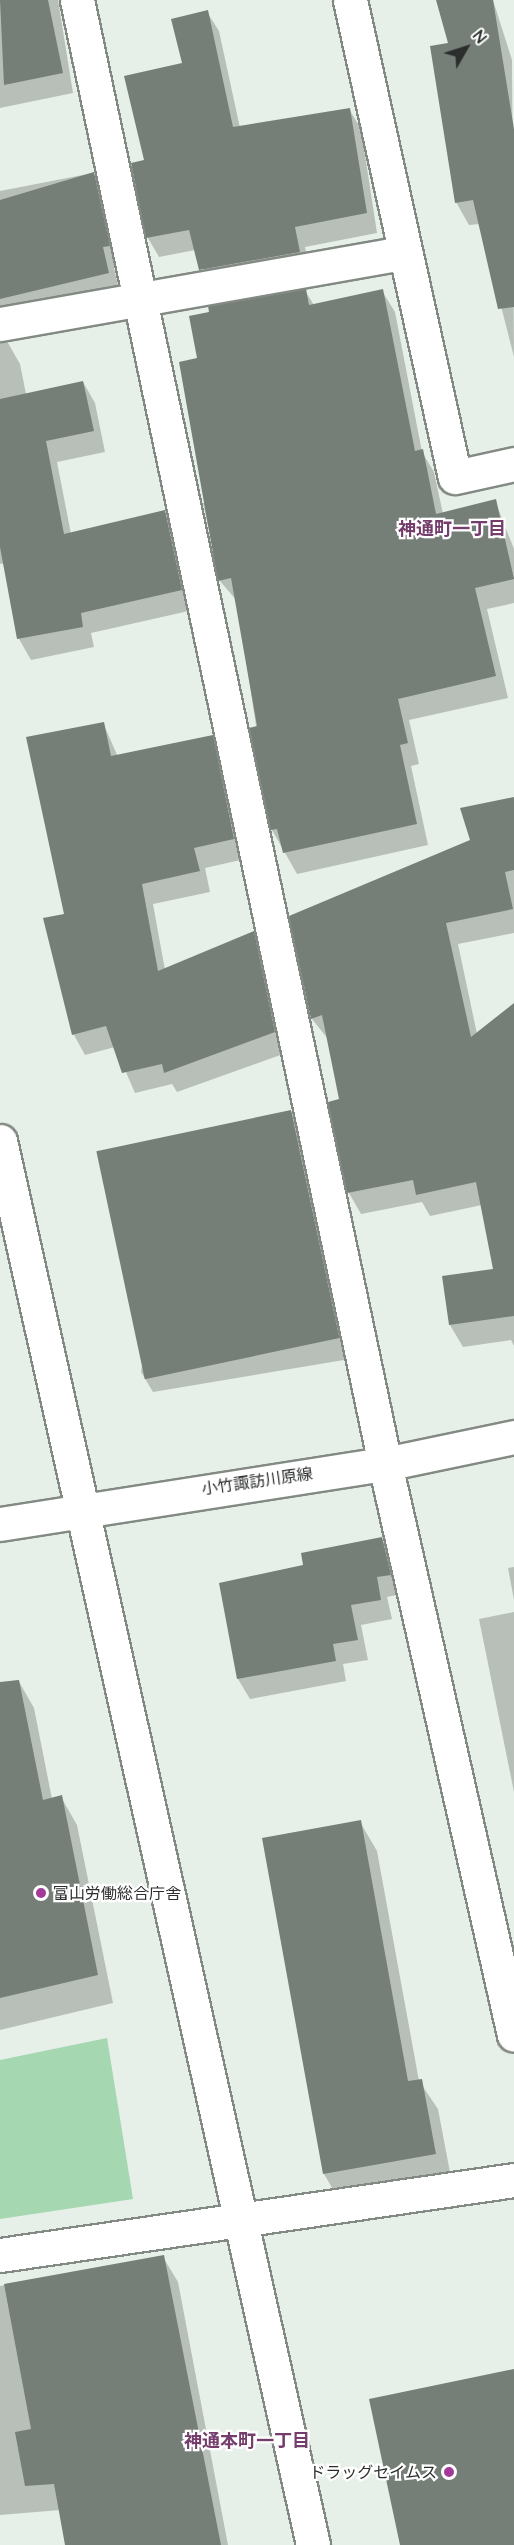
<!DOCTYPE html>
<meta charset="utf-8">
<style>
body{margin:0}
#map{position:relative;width:514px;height:2545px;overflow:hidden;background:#e6efe8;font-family:Quicksand,"Noto Sans JP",sans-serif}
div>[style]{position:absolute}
.green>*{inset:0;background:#a5d7b1}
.shadow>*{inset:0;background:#0003}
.building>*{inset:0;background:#767e78;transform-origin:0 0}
.roads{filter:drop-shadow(2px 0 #828a83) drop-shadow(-2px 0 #828a83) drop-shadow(0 2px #828a83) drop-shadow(0 -2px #828a83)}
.minor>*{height:33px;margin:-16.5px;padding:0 16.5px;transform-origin:16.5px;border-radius:16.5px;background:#fff}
.major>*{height:33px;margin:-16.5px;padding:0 16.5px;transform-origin:16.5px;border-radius:16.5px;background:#fff}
.dots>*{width:16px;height:16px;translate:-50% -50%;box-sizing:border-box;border:3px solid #fff;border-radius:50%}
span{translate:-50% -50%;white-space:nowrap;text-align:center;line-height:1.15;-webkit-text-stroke:4.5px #fff;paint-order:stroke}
.street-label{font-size:16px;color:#2b2e2c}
.poi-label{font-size:16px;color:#2b2e2c}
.left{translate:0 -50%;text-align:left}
.right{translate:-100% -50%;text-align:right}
.neighbourhood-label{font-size:18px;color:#743d6c;font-weight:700}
.north{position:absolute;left:436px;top:18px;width:60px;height:60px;-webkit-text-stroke:4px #fff;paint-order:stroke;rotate:51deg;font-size:16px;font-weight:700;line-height:24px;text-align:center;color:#2b2e2c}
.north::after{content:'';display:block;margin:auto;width:21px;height:27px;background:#2b2e2c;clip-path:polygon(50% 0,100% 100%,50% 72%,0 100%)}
</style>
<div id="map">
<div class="green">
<div style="clip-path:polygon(107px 2038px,133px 2199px,0 2219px,0 2060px)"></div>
</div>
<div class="shadow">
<div style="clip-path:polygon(0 0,58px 0,73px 93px,0 108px)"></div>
<div style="clip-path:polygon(438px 0,493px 0,512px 60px,514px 357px,480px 224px,469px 225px,456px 202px,450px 45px)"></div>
<div style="clip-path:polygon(207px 12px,219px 31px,240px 128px,349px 109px,361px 129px,377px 233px,305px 247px,310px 272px,212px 289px,195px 250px,159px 257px,148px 238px,132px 164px,145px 162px)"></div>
<div style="clip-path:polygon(93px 173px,105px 194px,120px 267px,114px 268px,120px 294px,0 334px,0 191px)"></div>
<div style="clip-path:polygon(305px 291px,314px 305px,382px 291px,395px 312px,422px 452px,434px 472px,443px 514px,495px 501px,514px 549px,514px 603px,487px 609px,508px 698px,409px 720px,419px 764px,411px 766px,428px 845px,297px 874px,272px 830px,237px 601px,220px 581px,203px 503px,209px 501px,199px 360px)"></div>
<div style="clip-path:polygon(0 341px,8px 343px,20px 364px,26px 394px,83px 382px,95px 403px,105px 452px,57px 462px,71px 534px,164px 512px,176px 533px,193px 610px,91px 633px,94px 647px,31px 660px,19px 639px,5px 563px,0 564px)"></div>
<div style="clip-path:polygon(103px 723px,118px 757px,212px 737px,223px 757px,245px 859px,205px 868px,210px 892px,153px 904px,165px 970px,253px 933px,265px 953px,286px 1053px,177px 1092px,172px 1084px,135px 1093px,115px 1047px,85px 1055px,74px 1035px,66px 915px)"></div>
<div style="clip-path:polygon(514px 798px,514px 933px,458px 944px,477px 1034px,514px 1005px,514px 1346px,511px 1340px,463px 1347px,450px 1325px,443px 1277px,495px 1270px,482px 1205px,430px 1216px,422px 1202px,361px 1214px,349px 1193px,330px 1103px,341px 1100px,328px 1039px,312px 1019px)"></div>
<div style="clip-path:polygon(291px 1111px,303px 1132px,350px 1359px,153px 1392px,141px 1372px,178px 1136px)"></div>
<div style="clip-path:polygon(382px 1539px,393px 1559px,401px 1594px,387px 1597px,392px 1619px,361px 1625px,368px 1660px,343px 1664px,346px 1681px,250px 1699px,238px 1679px,221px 1584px,305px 1566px)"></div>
<div style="clip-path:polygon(514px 1567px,514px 1600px,508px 1568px)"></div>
<div style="clip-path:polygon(514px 1612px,514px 1792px,479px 1619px)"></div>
<div style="clip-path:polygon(18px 1680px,34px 1708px,52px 1799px,61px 1797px,77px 1825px,113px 2003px,0 2030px,0 1683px)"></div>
<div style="clip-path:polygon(360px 1822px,377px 1851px,419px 2081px,438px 2109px,452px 2183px,341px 2203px,324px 2174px)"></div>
<div style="clip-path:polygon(163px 2257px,178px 2282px,228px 2545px,66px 2545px,60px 2510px,0 2515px,0 2286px)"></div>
</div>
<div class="building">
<div style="clip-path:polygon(0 0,48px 0,63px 73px,4px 85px)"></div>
<div style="clip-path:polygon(436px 0,493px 0,514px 129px,514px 307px,498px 309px,473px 200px,455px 203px,430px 46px,448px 43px)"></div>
<div style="clip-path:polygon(208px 10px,233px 127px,350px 108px,367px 213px,295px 227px,300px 252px,199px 270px,189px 230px,146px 238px,131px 163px,144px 160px,124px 76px,182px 63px,171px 19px)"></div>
<div style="clip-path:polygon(94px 172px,110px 246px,103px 247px,109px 273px,0 299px,0 200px)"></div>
<div style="clip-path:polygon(306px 289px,309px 305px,383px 289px,415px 451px,423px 449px,436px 514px,496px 499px,514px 579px,475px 588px,496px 676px,398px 699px,408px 743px,400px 745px,417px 824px,283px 853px,277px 829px,271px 830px,249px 728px,257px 726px,231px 578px,218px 581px,179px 362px,197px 358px,189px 316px,209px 312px,208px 306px)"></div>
<div style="clip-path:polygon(83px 381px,94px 431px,46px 441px,64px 534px,165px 510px,182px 590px,81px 613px,83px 627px,17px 639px,0 547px,0 399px)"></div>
<div style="clip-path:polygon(104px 722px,111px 756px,213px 735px,234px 839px,194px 848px,200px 871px,142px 884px,158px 971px,254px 931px,275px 1032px,164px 1073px,162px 1064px,122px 1073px,106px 1026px,72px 1035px,43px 918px,64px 914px,26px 737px)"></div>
<div style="clip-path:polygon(514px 797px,514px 870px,505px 872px,513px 909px,446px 923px,471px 1037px,514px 1003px,514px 1316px,449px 1325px,442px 1276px,493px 1269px,476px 1182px,416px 1195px,413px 1180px,347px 1193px,328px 1102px,339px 1099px,322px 1015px,311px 1019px,289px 916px,470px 840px,460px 808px)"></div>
<div style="left:291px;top:1110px;width:233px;height:199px;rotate:78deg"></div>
<div style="clip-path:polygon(382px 1537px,391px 1575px,377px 1577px,381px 1600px,351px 1605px,358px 1640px,333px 1644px,336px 1661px,237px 1679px,219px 1583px,303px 1565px,301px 1553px)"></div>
<div style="clip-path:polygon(19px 1680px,43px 1800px,62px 1795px,98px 1975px,0 1998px,0 1682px)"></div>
<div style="clip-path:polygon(361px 1820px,408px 2081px,422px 2079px,436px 2154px,323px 2174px,262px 1838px)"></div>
<div style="clip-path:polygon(164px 2255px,221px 2545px,65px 2545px,54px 2484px,25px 2486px,15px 2432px,31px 2429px,4px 2284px)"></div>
<div style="clip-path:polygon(514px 2369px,514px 2545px,400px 2545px,369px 2399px)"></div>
</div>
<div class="roads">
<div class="minor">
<div style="left:77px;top:0;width:1496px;rotate:78.12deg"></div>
<div style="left:385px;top:1464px;width:585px;rotate:77.27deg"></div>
<div style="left:350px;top:0;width:488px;rotate:77.6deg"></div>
<div style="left:455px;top:477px;width:60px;rotate:-12.4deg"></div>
<div style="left:0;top:324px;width:408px;rotate:-10deg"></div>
<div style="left:0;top:1141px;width:1438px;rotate:77.43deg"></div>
<div style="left:0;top:2255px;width:519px;rotate:-8.3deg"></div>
</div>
<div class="major">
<div style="left:0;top:1524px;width:390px;rotate:-8.9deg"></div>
<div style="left:385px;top:1464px;width:132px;rotate:-11.8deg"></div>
</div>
</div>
<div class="dots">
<div style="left:41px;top:1893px;background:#a43999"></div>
<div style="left:449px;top:2472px;background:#a43999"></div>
</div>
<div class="street-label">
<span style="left:257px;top:1481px;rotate:-8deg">小竹諏訪川原線</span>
</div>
<div class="poi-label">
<span class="left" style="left:53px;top:1893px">富山労働総合庁舎</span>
<span class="right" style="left:437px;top:2472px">ドラッグセイムス</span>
</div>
<div class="neighbourhood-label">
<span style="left:452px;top:529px">神通町一丁目</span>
<span style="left:247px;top:2441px">神通本町一丁目</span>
</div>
<div class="north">N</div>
</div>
